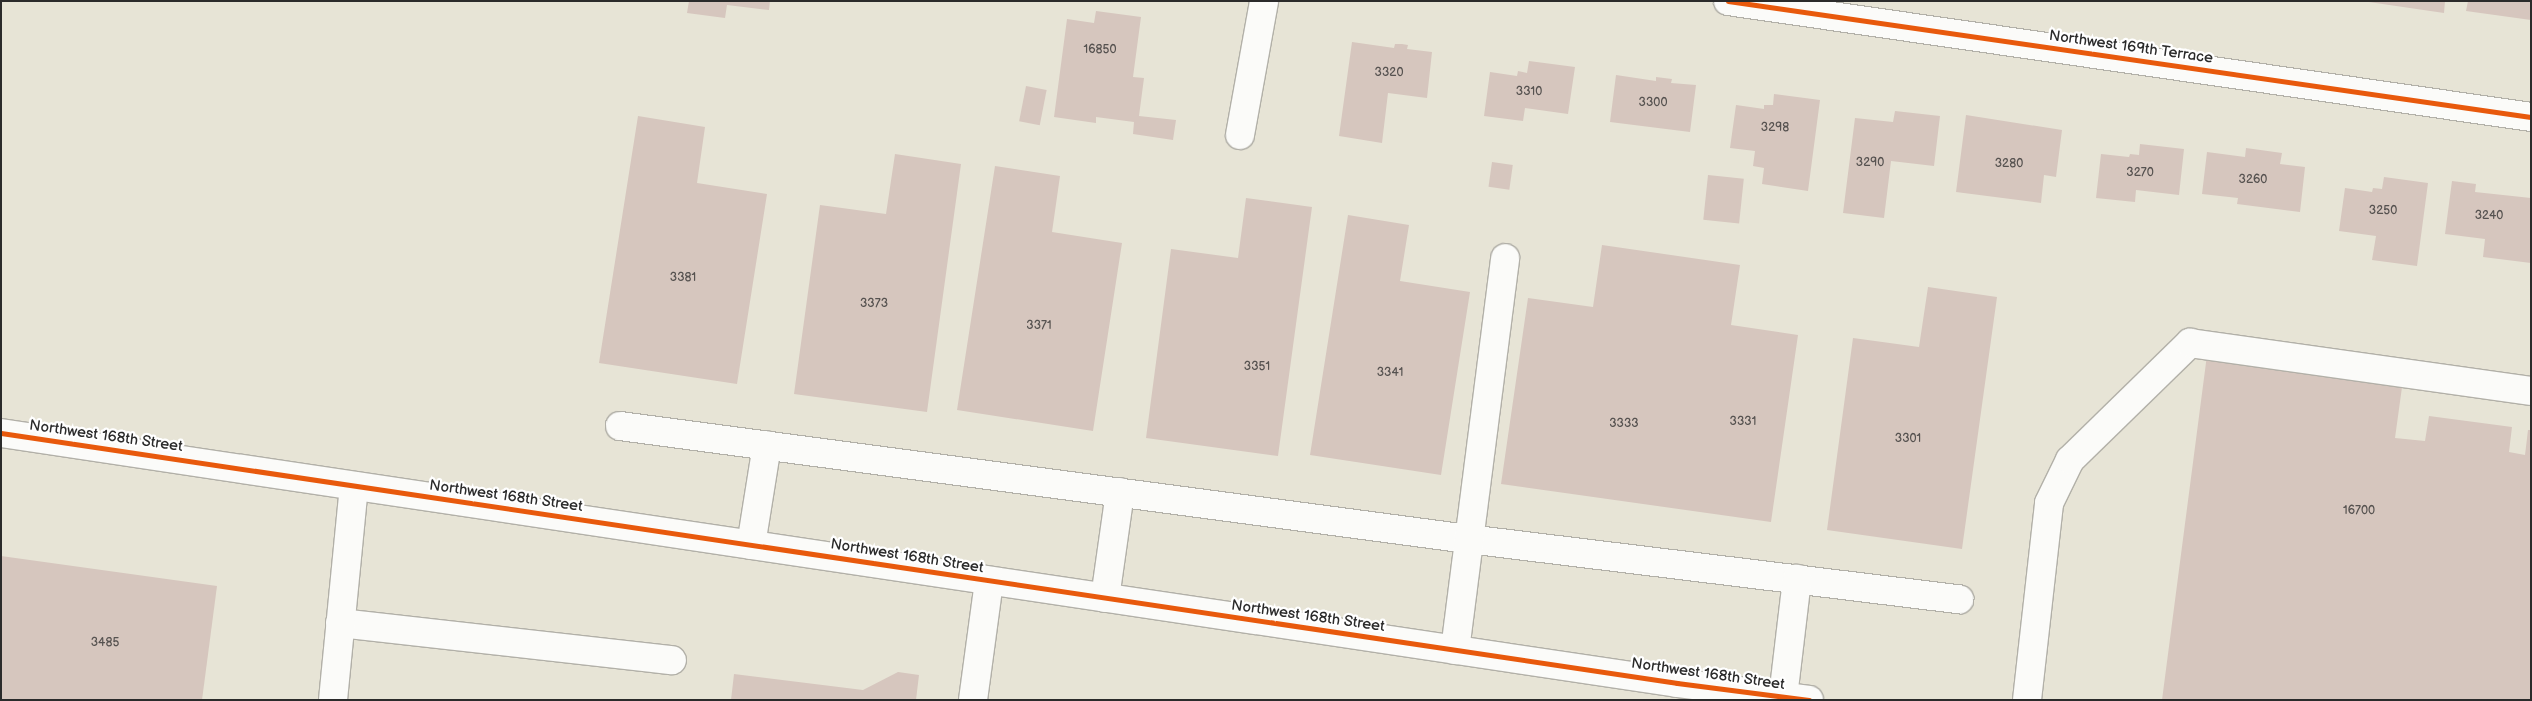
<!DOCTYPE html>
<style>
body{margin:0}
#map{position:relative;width:2532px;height:701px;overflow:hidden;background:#e7e4d6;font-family:"Balsamiq Sans",sans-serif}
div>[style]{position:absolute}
.building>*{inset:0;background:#d6c6be;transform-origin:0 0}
.roads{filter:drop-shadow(1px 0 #b2b0a8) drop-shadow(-1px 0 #b2b0a8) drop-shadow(0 1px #b2b0a8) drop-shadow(0 -1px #b2b0a8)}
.minor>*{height:28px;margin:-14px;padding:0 14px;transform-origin:14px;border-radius:14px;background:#fbfbf9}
.cycleway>*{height:5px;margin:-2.5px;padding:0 2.5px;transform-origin:2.5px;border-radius:2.5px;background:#e8590c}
span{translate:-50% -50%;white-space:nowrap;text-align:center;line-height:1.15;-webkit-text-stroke:4.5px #fff;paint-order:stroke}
.number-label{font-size:12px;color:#565250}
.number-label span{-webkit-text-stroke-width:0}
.street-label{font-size:15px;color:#2b2b2b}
.frame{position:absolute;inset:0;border:2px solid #2b2b2b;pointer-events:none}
</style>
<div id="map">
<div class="building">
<div style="clip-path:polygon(689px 1px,770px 1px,769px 10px,727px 5px,725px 18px,687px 13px)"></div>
<div style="clip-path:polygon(2362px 1px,2445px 1px,2444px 13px)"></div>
<div style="clip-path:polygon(2468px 1px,2531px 1px,2531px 20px,2466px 11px)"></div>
<div style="clip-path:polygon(1096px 11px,1141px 17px,1133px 77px,1144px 78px,1139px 116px,1176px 120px,1173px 140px,1133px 134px,1134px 122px,1096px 117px,1096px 123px,1054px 117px,1067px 19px,1094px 23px)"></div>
<div style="clip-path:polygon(1352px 42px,1394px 48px,1395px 44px,1402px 44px,1408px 45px,1407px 49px,1432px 52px,1427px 98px,1388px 93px,1382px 143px,1339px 136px)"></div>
<div style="clip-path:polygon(1529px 61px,1575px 67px,1568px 114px,1525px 108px,1523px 121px,1484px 116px,1490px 72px,1517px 76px,1518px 71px,1527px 73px)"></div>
<div style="clip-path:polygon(1616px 75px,1656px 81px,1656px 77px,1672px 79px,1671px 83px,1696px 85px,1690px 132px,1610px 122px)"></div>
<div style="left:1026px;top:86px;width:21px;height:36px;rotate:11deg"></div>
<div style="clip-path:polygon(1774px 94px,1820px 100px,1808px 191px,1762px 184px,1764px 168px,1753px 166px,1755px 151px,1730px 148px,1736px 105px,1764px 109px,1764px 105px,1773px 105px)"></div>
<div style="clip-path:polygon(1895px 111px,1940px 116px,1934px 166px,1891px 161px,1884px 218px,1843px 213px,1855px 118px,1893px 122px)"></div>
<div style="clip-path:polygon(1966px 115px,2062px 130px,2056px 177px,2044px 175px,2041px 203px,1956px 192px)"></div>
<div style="clip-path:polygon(638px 116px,705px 127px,697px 183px,767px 194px,737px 384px,599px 363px)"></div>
<div style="clip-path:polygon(2140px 144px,2184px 149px,2179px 195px,2136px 190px,2135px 202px,2096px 198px,2101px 154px,2129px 157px,2130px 154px,2139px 155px)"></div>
<div style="clip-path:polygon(2246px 148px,2282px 153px,2280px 164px,2305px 167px,2300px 212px,2237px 204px,2238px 198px,2202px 194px,2207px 152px,2245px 157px)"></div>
<div style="clip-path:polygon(895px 154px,961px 164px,927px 412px,794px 394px,820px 205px,886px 214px)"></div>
<div style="left:1492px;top:162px;width:21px;height:25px;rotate:8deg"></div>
<div style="clip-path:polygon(995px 166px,1060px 176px,1052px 232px,1122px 243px,1093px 431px,957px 410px)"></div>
<div style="left:1708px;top:175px;width:36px;height:45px;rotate:6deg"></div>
<div style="clip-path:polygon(2384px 177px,2428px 183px,2417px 266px,2372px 260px,2376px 236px,2339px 231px,2345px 188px,2372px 192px,2373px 188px,2382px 189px)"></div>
<div style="clip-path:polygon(2452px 181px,2476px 184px,2475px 192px,2531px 198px,2531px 263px,2483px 257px,2485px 239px,2445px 234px)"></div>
<div style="clip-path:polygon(1246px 198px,1312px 207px,1278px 456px,1146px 438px,1171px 249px,1238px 258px)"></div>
<div style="clip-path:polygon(1348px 215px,1409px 225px,1400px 281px,1470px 292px,1441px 475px,1310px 455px)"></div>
<div style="clip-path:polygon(1602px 245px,1740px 265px,1731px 325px,1798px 335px,1771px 522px,1501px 484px,1528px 298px,1593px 307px)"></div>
<div style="clip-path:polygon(1928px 287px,1997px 297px,1962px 549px,1827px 530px,1853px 338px,1919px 347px)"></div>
<div style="clip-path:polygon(2207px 355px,2403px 380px,2395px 438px,2425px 441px,2429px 416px,2512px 427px,2509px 452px,2525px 455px,2528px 430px,2531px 430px,2531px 700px,2162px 700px)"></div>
<div style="clip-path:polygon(1px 556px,217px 586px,202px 700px,1px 700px)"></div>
<div style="clip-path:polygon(898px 672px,919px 675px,916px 700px,731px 700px,734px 674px,863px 690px)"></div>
</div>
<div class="roads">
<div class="minor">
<div style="left:1728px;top:1px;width:811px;rotate:8.22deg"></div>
<div style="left:1240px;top:135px;width:136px;rotate:-79.8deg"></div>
<div style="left:620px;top:426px;width:855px;rotate:7.59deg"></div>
<div style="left:1468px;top:539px;width:495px;rotate:7deg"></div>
<div style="left:1px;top:433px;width:1695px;rotate:8.48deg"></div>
<div style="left:1677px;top:683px;width:133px;rotate:7.3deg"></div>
<div style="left:751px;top:545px;width:101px;rotate:-80.9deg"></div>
<div style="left:1105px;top:598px;width:107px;rotate:-81.9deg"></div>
<div style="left:340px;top:623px;width:334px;rotate:6.4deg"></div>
<div style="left:1455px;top:650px;width:395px;rotate:-82.7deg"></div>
<div style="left:1783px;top:697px;width:119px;rotate:-83.2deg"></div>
<div style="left:333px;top:700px;width:215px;rotate:-84.4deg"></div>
<div style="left:973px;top:700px;width:120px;rotate:-82.3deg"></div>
<div style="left:2027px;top:700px;width:198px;rotate:-83.6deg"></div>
<div style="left:2049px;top:503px;width:48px;rotate:-64deg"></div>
<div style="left:2070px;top:460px;width:168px;rotate:-44.3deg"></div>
<div style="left:2190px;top:343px;width:344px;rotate:8deg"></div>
</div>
</div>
<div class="cycleway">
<div style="left:1728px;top:1px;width:811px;rotate:8.22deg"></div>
<div style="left:1px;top:433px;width:1695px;rotate:8.48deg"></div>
<div style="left:1677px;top:683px;width:133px;rotate:7.3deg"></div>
</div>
<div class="number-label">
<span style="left:1100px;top:50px">16850</span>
<span style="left:1389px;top:73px">3320</span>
<span style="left:1529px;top:92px">3310</span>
<span style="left:1653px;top:103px">3300</span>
<span style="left:1775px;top:128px">3298</span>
<span style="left:1870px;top:163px">3290</span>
<span style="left:2009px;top:164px">3280</span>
<span style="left:2140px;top:173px">3270</span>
<span style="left:2253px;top:180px">3260</span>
<span style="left:2383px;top:211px">3250</span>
<span style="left:2489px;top:216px">3240</span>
<span style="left:683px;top:278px">3381</span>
<span style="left:874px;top:304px">3373</span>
<span style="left:1039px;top:326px">3371</span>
<span style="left:1257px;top:367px">3351</span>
<span style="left:1390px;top:373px">3341</span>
<span style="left:1743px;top:422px">3331</span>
<span style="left:1624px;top:424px">3333</span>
<span style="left:1908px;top:439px">3301</span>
<span style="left:2359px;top:511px">16700</span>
<span style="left:105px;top:643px">3485</span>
</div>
<div class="street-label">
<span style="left:2131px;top:47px;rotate:8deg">Northwest 169th Terrace</span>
<span style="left:106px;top:436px;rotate:8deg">Northwest 168th Street</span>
<span style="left:506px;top:496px;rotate:8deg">Northwest 168th Street</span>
<span style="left:907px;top:556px;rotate:9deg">Northwest 168th Street</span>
<span style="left:1308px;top:616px;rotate:8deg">Northwest 168th Street</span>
<span style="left:1708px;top:674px;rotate:8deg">Northwest 168th Street</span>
</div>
<div class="frame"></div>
</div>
